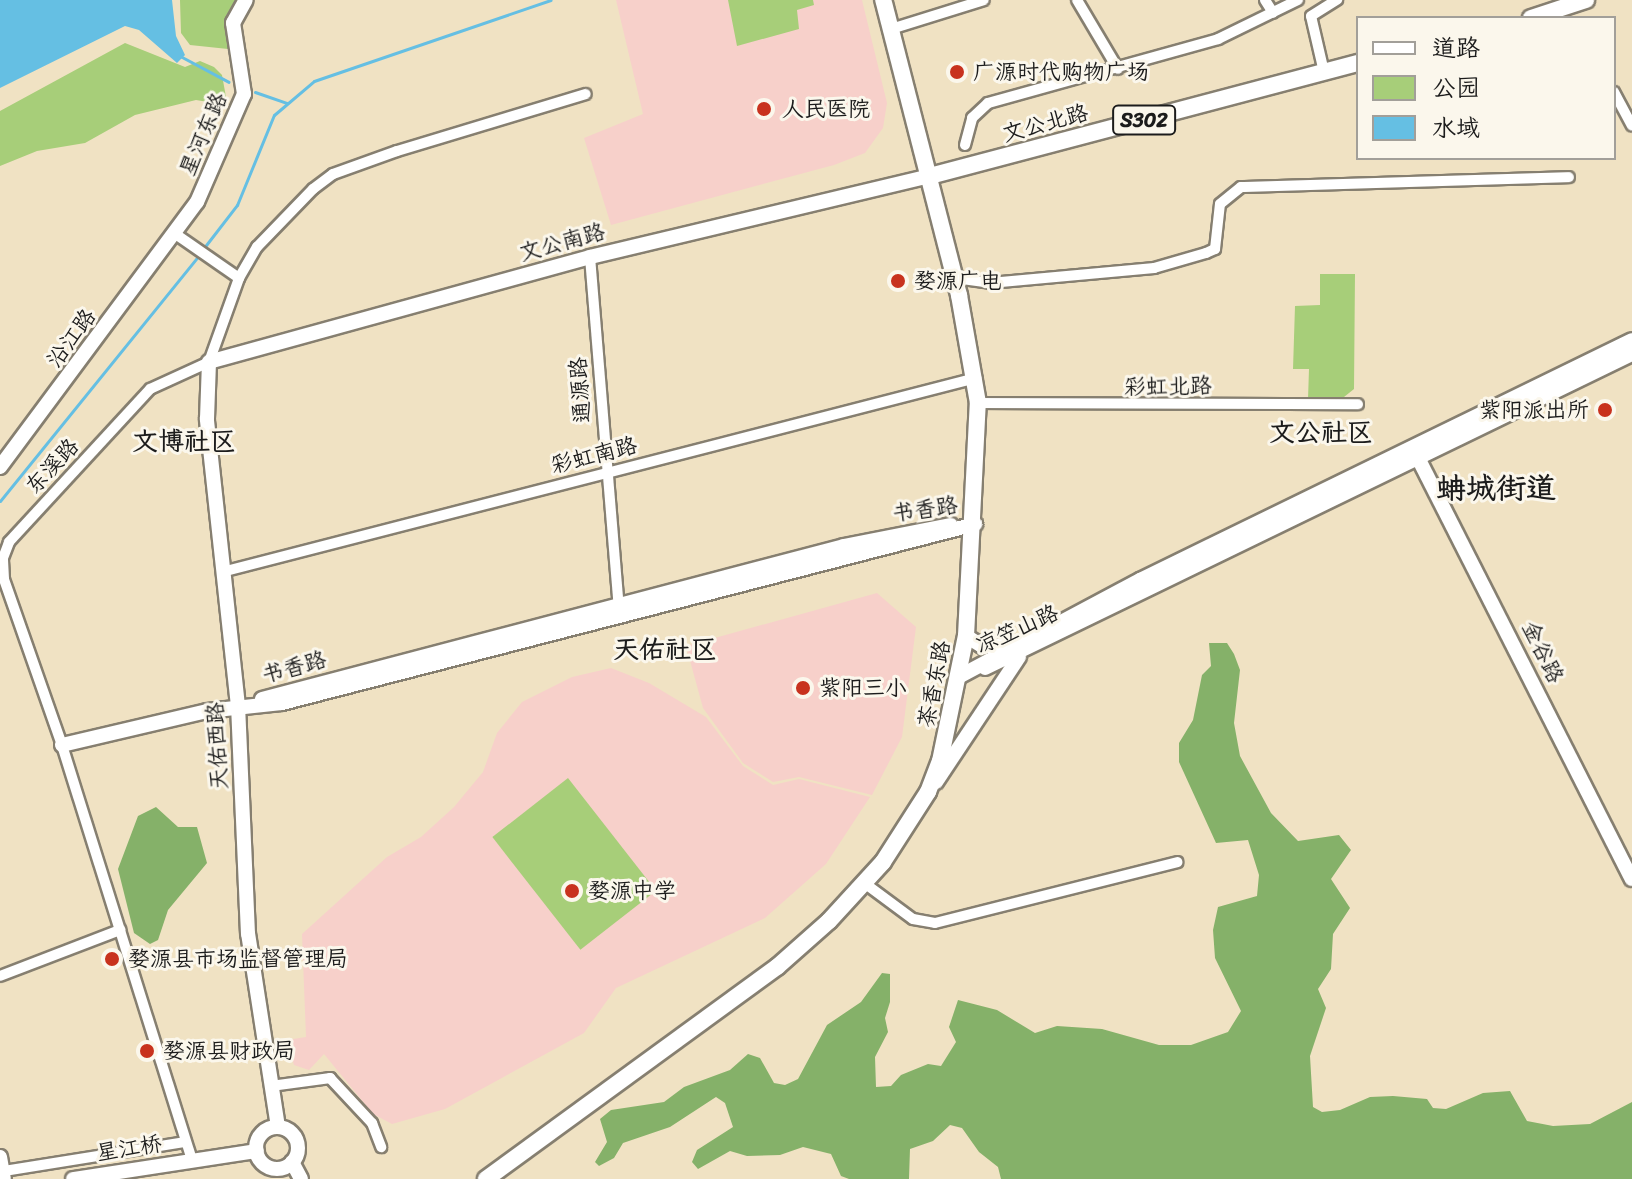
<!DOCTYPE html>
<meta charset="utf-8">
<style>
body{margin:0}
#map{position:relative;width:1632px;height:1179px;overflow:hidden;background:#f0e2c3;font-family:Sriracha,"LXGW WenKai TC",sans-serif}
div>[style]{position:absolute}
.built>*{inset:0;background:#f7d0ca}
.green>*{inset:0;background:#a7ce79;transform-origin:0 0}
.forest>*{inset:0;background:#85b169}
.water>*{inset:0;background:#65bfe3}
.stream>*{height:3px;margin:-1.5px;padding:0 1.5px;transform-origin:1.5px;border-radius:1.5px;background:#65bfe3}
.roads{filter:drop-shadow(2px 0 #867f70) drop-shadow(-2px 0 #867f70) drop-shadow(0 2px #867f70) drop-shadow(0 -2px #867f70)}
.street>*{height:10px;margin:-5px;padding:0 5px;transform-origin:5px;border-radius:5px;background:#fff}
.secondary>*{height:14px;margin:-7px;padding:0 7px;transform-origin:7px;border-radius:7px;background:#fff}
.secondary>.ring{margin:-7px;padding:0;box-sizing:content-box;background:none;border:14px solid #fff;border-radius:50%}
.primary>*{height:16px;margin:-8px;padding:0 8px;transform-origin:8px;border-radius:8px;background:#fff}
.dots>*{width:22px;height:22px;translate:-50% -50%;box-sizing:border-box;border:4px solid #fbf7ec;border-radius:50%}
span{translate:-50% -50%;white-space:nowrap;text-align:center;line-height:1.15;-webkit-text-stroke:6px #fbf7ec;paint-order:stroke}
.shield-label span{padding:2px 6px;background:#fbf7ec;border:2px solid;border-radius:6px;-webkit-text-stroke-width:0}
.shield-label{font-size:20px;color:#1c1c1c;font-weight:700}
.poi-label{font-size:22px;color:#1c1c1c}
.left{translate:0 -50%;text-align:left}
.right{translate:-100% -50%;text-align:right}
.street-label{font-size:22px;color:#1c1c1c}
.quarter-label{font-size:26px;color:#1c1c1c;font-weight:700}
.district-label{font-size:30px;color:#1c1c1c;font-weight:700}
.legend{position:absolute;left:1356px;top:16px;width:260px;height:144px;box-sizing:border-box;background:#fbf7ec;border:2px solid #a29f99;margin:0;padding:10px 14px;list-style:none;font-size:24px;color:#1c1c1c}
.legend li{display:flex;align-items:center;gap:16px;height:40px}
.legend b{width:40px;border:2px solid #a29f99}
</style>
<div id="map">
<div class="built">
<div style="clip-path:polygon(616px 0,862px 0,887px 103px,883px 128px,865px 153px,834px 165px,611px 225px,584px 138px,643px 114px)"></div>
<div style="clip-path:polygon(877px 593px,916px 627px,902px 737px,872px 795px,799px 777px,773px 782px,743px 763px,703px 708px,686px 646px)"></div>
<div style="clip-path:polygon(611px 668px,649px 683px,706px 717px,743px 766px,773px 785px,799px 779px,870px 797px,826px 864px,765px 918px,616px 988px,584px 1033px,445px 1109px,392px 1124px,373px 1114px,324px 1054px,309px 1070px,294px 1065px,287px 1040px,306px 1037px,302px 934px,387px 857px,421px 837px,454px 807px,483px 772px,497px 733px,522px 702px,572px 677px)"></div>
</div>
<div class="green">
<div style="clip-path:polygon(180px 0,242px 0,228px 49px,190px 45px,181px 33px)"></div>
<div style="clip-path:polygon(728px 0,813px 0,814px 5px,797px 10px,799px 29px,737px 46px)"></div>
<div style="clip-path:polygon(125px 43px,185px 67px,200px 61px,214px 67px,222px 75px,226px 97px,221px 104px,196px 100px,135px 115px,85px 143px,37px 151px,0 166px,0 111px)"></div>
<div style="clip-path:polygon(1320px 274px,1355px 274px,1354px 389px,1344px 397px,1308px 399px,1309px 369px,1293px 369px,1295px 306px,1320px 305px)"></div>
<div style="left:568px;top:778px;width:143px;height:96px;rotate:52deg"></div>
</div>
<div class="forest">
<div style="clip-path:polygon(1209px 643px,1227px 643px,1234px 654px,1240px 670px,1234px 723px,1240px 756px,1271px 813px,1298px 841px,1339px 835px,1351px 850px,1331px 879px,1350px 908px,1333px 934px,1331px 969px,1318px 989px,1326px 1008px,1310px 1056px,1313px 1107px,1322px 1112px,1340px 1110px,1370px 1097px,1393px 1096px,1427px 1099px,1433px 1108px,1446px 1109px,1483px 1093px,1510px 1091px,1527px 1121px,1553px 1126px,1590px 1124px,1632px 1102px,1632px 1179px,1001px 1179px,998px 1167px,979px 1152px,962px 1128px,950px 1125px,933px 1141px,910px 1149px,909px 1179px,849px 1179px,841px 1176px,831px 1154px,803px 1147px,780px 1155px,747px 1156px,730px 1151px,698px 1169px,692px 1162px,697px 1150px,733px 1127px,725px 1103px,716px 1097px,670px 1127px,623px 1143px,614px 1158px,599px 1166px,595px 1162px,607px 1142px,600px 1119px,611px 1110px,664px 1102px,684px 1087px,730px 1070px,748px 1054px,760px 1058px,774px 1083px,785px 1085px,798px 1079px,827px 1025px,861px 1002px,882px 973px,890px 974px,890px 1002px,885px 1018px,888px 1032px,875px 1057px,876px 1087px,891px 1086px,901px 1075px,928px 1064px,941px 1066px,956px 1042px,949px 1027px,958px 1000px,997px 1010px,1035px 1033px,1057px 1026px,1102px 1029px,1159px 1045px,1191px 1045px,1228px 1032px,1241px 1011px,1215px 958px,1213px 930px,1218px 907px,1257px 896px,1259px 875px,1248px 840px,1216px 843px,1179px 762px,1179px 743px,1193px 720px,1202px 675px,1211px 666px)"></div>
<div style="clip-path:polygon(156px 807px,178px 827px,197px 827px,207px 863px,168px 910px,158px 940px,150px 944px,134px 933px,118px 869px,138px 816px)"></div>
</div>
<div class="water">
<div style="clip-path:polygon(0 0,172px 0,176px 36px,185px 55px,177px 63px,139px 30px,125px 26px,0 88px)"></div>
</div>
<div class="stream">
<div style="left:180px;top:56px;width:55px;rotate:28deg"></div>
<div style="left:255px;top:92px;width:34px;rotate:19deg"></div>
<div style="left:203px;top:249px;width:56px;rotate:-52.3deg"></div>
<div style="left:237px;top:205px;width:97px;rotate:-67.7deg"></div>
<div style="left:274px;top:115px;width:52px;rotate:-40.4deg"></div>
<div style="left:314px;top:81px;width:250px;rotate:-18.9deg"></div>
<div style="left:0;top:501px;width:316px;rotate:-51deg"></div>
</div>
<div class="roads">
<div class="street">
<div style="left:1077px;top:0;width:80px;rotate:59.3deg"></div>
<div style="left:1265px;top:0;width:15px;rotate:58deg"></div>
<div style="left:891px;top:29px;width:97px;rotate:-17.3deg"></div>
<div style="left:1324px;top:72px;width:57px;rotate:-103.1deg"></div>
<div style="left:1311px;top:16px;width:31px;rotate:-32deg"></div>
<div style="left:1614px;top:92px;width:38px;rotate:62deg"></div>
<div style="left:965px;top:145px;width:28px;rotate:-75deg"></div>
<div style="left:972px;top:118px;width:22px;rotate:-43deg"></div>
<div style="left:988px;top:103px;width:239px;rotate:-15.5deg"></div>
<div style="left:1218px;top:39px;width:89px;rotate:-26deg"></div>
<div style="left:174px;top:233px;width:79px;rotate:34.7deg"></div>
<div style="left:590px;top:257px;width:354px;rotate:85.3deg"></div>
<div style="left:955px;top:278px;width:35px;rotate:8deg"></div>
<div style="left:990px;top:283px;width:165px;rotate:-5.2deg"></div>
<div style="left:1154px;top:268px;width:54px;rotate:-16.1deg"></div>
<div style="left:1206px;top:253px;width:10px;rotate:-24deg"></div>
<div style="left:1215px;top:249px;width:45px;rotate:-83.7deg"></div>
<div style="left:1220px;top:204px;width:27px;rotate:-39deg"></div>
<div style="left:1241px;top:187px;width:328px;rotate:-1.7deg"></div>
<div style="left:978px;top:403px;width:380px;rotate:0.2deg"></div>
<div style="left:222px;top:572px;width:779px;rotate:-14.43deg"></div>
<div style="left:867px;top:885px;width:57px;rotate:36.5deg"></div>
<div style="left:913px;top:919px;width:22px;rotate:10deg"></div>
<div style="left:935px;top:923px;width:250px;rotate:-14.1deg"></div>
<div style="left:0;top:976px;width:129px;rotate:-21deg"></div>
<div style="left:271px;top:1086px;width:60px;rotate:-7.7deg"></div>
<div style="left:330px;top:1078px;width:62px;rotate:47deg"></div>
<div style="left:372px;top:1123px;width:26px;rotate:69deg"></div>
<div style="left:192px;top:1160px;width:435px;rotate:-107.4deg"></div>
<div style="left:62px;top:745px;width:176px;rotate:-109.3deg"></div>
<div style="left:4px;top:579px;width:21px;rotate:-93deg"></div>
<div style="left:3px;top:558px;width:17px;rotate:-69deg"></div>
<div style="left:9px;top:542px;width:208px;rotate:-47.3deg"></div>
<div style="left:150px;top:389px;width:65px;rotate:-24.6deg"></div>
<div style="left:209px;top:362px;width:89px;rotate:-70.3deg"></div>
<div style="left:239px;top:278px;width:36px;rotate:-60deg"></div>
<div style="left:257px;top:247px;width:81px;rotate:-46deg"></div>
<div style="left:313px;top:189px;width:25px;rotate:-37deg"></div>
<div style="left:333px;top:174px;width:68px;rotate:-19.8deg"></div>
<div style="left:397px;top:151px;width:197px;rotate:-16.8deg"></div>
<div style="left:4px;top:1171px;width:184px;rotate:-9.1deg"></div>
</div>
<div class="secondary">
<div style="left:1414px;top:450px;width:481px;rotate:63.1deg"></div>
<div style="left:0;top:467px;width:330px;rotate:-53.4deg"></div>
<div style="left:197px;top:202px;width:118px;rotate:-66.5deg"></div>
<div style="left:244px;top:94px;width:72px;rotate:-98.8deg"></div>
<div style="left:233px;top:23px;width:26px;rotate:-61deg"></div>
<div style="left:966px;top:636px;width:19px;rotate:32deg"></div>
<div style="left:982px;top:646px;width:23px"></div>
<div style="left:985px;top:668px;width:719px;rotate:-25.89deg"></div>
<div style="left:962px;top:675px;width:202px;rotate:-28.1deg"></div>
<div style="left:1140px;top:580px;width:547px;rotate:-26deg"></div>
<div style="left:262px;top:699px;width:602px;rotate:-14.73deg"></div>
<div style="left:844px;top:546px;width:109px;rotate:-11.1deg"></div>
<div style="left:62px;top:745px;width:149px;rotate:-13.2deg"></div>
<div style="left:207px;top:711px;width:75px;rotate:-6.1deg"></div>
<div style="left:282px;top:703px;width:716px;rotate:-14.48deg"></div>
<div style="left:936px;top:782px;width:150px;rotate:-56.4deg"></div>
<div style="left:278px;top:1127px;width:195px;rotate:-98.8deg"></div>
<div style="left:248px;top:934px;width:228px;rotate:-92.5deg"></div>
<div style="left:238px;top:706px;width:289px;rotate:-96.2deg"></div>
<div style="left:207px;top:419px;width:57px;rotate:-88deg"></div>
<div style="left:209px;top:362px;width:395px;rotate:-15.4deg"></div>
<div style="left:590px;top:257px;width:350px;rotate:-13.4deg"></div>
<div class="ring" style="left:256px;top:1127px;width:28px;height:28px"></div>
<div style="left:0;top:1157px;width:22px;rotate:80deg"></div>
<div style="left:292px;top:1162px;width:19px;rotate:62deg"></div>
<div style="left:73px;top:1179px;width:186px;rotate:-8.7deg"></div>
</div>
<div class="primary">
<div style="left:1531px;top:18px;width:58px;rotate:-18.1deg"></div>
<div style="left:930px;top:176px;width:443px;rotate:-14.8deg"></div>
<div style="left:486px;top:1179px;width:360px;rotate:-36.1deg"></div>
<div style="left:777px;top:967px;width:69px;rotate:-41.5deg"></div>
<div style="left:829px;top:921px;width:80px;rotate:-47.5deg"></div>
<div style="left:883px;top:862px;width:83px;rotate:-57.3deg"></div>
<div style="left:928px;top:792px;width:33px;rotate:-69deg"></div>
<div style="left:940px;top:761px;width:128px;rotate:-78.3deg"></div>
<div style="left:966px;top:636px;width:233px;rotate:-87.1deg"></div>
<div style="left:978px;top:403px;width:110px;rotate:-100deg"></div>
<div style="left:959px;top:295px;width:305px;rotate:-104.4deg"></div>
</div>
</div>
<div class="dots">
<div style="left:957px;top:72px;background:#c8321e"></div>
<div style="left:764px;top:109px;background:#c8321e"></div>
<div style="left:898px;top:281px;background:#c8321e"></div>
<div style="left:1605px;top:410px;background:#c8321e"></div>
<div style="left:803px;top:688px;background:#c8321e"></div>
<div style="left:572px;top:891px;background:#c8321e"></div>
<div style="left:112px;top:959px;background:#c8321e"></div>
<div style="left:147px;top:1051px;background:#c8321e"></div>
</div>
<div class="shield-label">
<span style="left:1144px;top:120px">S302</span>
</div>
<div class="poi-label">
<span class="left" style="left:973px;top:72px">广源时代购物广场</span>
<span class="left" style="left:782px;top:109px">人民医院</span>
<span class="left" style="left:914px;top:281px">婺源广电</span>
<span class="right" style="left:1589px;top:410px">紫阳派出所</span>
<span class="left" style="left:819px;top:688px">紫阳三小</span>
<span class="left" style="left:588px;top:891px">婺源中学</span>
<span class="left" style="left:128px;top:959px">婺源县市场监督管理局</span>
<span class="left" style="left:163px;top:1051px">婺源县财政局</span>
</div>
<div class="street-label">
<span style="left:1045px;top:123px;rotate:-15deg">文公北路</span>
<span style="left:203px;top:134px;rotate:-67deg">星河东路</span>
<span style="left:562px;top:242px;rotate:-15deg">文公南路</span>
<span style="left:71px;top:338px;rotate:-54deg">沿江路</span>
<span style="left:1168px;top:386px;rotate:-1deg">彩虹北路</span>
<span style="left:580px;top:390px;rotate:-94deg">通源路</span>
<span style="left:594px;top:455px;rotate:-14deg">彩虹南路</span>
<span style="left:52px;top:466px;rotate:-47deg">东溪路</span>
<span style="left:925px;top:509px;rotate:-8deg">书香路</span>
<span style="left:1017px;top:629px;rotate:-24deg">凉笠山路</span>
<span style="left:1543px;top:652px;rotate:64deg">金谷路</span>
<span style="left:294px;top:667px;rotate:-15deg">书香路</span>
<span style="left:934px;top:684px;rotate:-79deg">茶香东路</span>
<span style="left:217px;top:746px;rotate:-93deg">天佑西路</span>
<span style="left:129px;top:1148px;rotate:-9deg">星江桥</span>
</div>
<div class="quarter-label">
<span style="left:1321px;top:433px">文公社区</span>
<span style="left:184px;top:442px">文博社区</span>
<span style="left:665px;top:650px">天佑社区</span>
</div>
<div class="district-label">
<span style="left:1496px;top:488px">蚺城街道</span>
</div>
<ul class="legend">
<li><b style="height:10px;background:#fff"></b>道路</li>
<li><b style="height:22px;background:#a7ce79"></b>公园</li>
<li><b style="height:22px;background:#65bfe3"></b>水域</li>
</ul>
</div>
